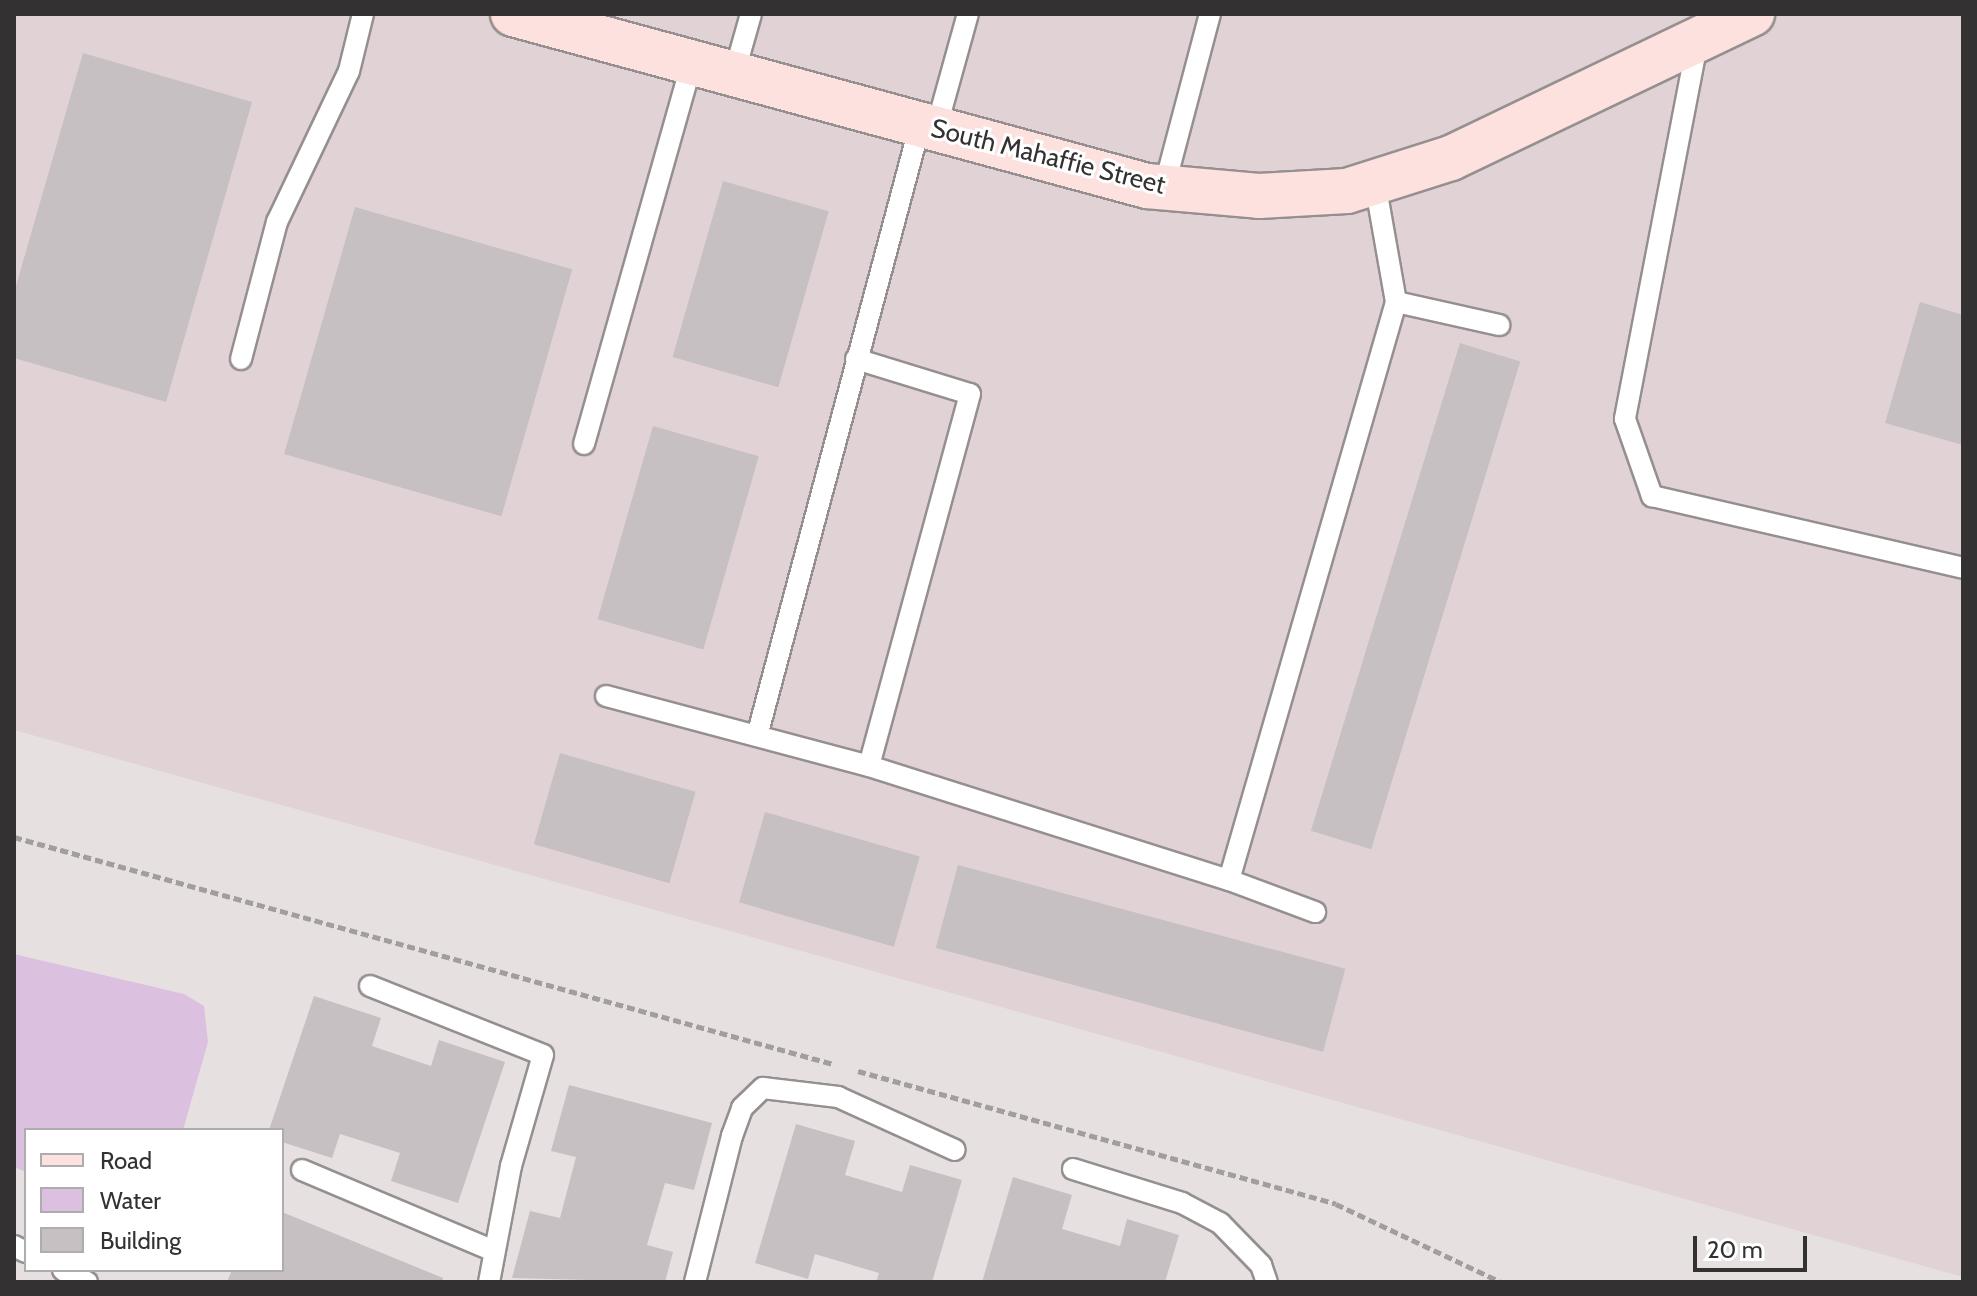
<!DOCTYPE html>
<style>
body{margin:0}
#map{position:relative;width:1977px;height:1296px;overflow:hidden;background:#e7e0e1;font-family:Cabin,sans-serif}
div>[style]{position:absolute}
.built>*{inset:0;background:#e1d2d5}
.water>*{inset:0;background:#dcc0e0}
.building>*{inset:0;background:#c6c0c3;transform-origin:0 0}
.path>*{height:5px;margin-top:-2.5px;transform-origin:0;background:repeating-linear-gradient(90deg,#a29d9e 0 8px,transparent 0 12px)}
.roads{filter:drop-shadow(2px 0 #958f90) drop-shadow(-2px 0 #958f90) drop-shadow(0 2px #958f90) drop-shadow(0 -2px #958f90)}
.lane>*{height:20px;margin:-10px;padding:0 10px;transform-origin:10px;border-radius:10px;background:#fff}
.secondary>*{height:44px;margin:-22px;padding:0 22px;transform-origin:22px;border-radius:22px;background:#fde1df}
span{translate:-50% -50%;white-space:nowrap;text-align:center;line-height:1.15;-webkit-text-stroke:6px #fff;paint-order:stroke}
.street-label{font-size:26px;color:#343132}
.frame{position:absolute;inset:0;border:16px solid #343132;pointer-events:none}
.legend{position:absolute;left:24px;top:1128px;width:260px;height:144px;box-sizing:border-box;background:#fff;border:2px solid #aeadad;margin:0;padding:10px 14px;list-style:none;font-size:24px;color:#343132}
.legend li{display:flex;align-items:center;gap:16px;height:40px}
.legend b{width:40px;border:2px solid #aeadad}
.scale{position:absolute;left:1693px;top:1236px;width:114px;height:36px;box-sizing:border-box;border:4px solid #343132;border-top:0;padding-left:10px;font-size:24px;line-height:28px;white-space:nowrap;color:#343132;-webkit-text-stroke:6px #fff;paint-order:stroke}
</style>
<div id="map">
<div class="built">
<div style="clip-path:polygon(14px 14px,1963px 14px,1963px 1277px,14px 730px)"></div>
</div>
<div class="water">
<div style="clip-path:polygon(14px 954px,184px 994px,204px 1006px,208px 1042px,183px 1130px,26px 1130px,26px 1172px,14px 1167px)"></div>
</div>
<div class="building">
<div style="clip-path:polygon(83px 53px,252px 102px,166px 402px,14px 358px,14px 293px)"></div>
<div style="left:723px;top:181px;width:110px;height:183px;rotate:16deg"></div>
<div style="left:355px;top:207px;width:226px;height:257px;rotate:16deg"></div>
<div style="clip-path:polygon(1920px 302px,1963px 315px,1963px 445px,1885px 423px)"></div>
<div style="left:1460px;top:343px;width:63px;height:510px;rotate:17deg"></div>
<div style="left:653px;top:426px;width:110px;height:201px;rotate:16deg"></div>
<div style="left:560px;top:753px;width:141px;height:95px;rotate:16deg"></div>
<div style="left:765px;top:812px;width:161px;height:94px;rotate:16deg"></div>
<div style="left:958px;top:865px;width:401px;height:86px;rotate:15deg"></div>
<div style="clip-path:polygon(314px 996px,381px 1018px,372px 1046px,431px 1066px,439px 1040px,505px 1062px,458px 1203px,391px 1181px,400px 1153px,340px 1134px,332px 1158px,282px 1142px,282px 1130px,269px 1130px)"></div>
<div style="clip-path:polygon(569px 1085px,712px 1123px,694px 1190px,665px 1183px,647px 1245px,673px 1252px,665px 1282px,512px 1278px,530px 1211px,560px 1218px,576px 1157px,551px 1151px)"></div>
<div style="clip-path:polygon(796px 1124px,855px 1141px,845px 1175px,902px 1192px,910px 1165px,962px 1180px,932px 1282px,876px 1282px,879px 1273px,815px 1254px,808px 1279px,755px 1263px)"></div>
<div style="clip-path:polygon(1013px 1177px,1072px 1195px,1062px 1229px,1120px 1246px,1127px 1219px,1179px 1235px,1165px 1282px,982px 1282px)"></div>
<div style="clip-path:polygon(282px 1212px,443px 1278px,442px 1282px,227px 1282px,232px 1270px,282px 1270px)"></div>
</div>
<div class="path">
<div style="left:14px;top:837px;width:850px;rotate:15.49deg"></div>
<div style="left:858px;top:1071px;width:496px;rotate:15.5deg"></div>
<div style="left:1336px;top:1204px;width:183px;rotate:25.3deg"></div>
</div>
<div class="roads">
<div class="lane">
<div style="left:1698px;top:39px;width:387px;rotate:100.9deg"></div>
<div style="left:1625px;top:419px;width:82px;rotate:70.7deg"></div>
<div style="left:1652px;top:496px;width:319px;rotate:13deg"></div>
<div style="left:734px;top:74px;width:62px;rotate:-74.2deg"></div>
<div style="left:936px;top:129px;width:119px;rotate:-74.5deg"></div>
<div style="left:1164px;top:188px;width:180px;rotate:-75.2deg"></div>
<div style="left:1396px;top:302px;width:106px;rotate:12.6deg"></div>
<div style="left:241px;top:359px;width:142px;rotate:-75.3deg"></div>
<div style="left:277px;top:222px;width:167px;rotate:-64.5deg"></div>
<div style="left:349px;top:71px;width:59px;rotate:-76.2deg"></div>
<div style="left:856px;top:359px;width:119px;rotate:17.1deg"></div>
<div style="left:970px;top:394px;width:385px;rotate:105.2deg"></div>
<div style="left:584px;top:444px;width:396px;rotate:-74.2deg"></div>
<div style="left:606px;top:696px;width:272px;rotate:14.9deg"></div>
<div style="left:869px;top:766px;width:378px;rotate:17.6deg"></div>
<div style="left:1229px;top:880px;width:602px;rotate:-73.88deg"></div>
<div style="left:1396px;top:302px;width:121px;rotate:-100deg"></div>
<div style="left:757px;top:736px;width:632px;rotate:-75.06deg"></div>
<div style="left:1229px;top:880px;width:92px;rotate:20.4deg"></div>
<div style="left:370px;top:986px;width:186px;rotate:21.7deg"></div>
<div style="left:543px;top:1055px;width:116px;rotate:106.1deg"></div>
<div style="left:511px;top:1166px;width:118px;rotate:100.7deg"></div>
<div style="left:1073px;top:1169px;width:114px;rotate:17.3deg"></div>
<div style="left:1182px;top:1203px;width:43px;rotate:27.8deg"></div>
<div style="left:1220px;top:1223px;width:59px;rotate:45.7deg"></div>
<div style="left:1261px;top:1265px;width:18px;rotate:71deg"></div>
<div style="left:302px;top:1170px;width:208px;rotate:22.9deg"></div>
<div style="left:14px;top:1246px;width:13px;rotate:27deg"></div>
<div style="left:63px;top:1270px;width:27px;rotate:27deg"></div>
<div style="left:695px;top:1282px;width:151px;rotate:-75.8deg"></div>
<div style="left:732px;top:1136px;width:30px;rotate:-70deg"></div>
<div style="left:742px;top:1108px;width:29px;rotate:-44deg"></div>
<div style="left:763px;top:1088px;width:76px;rotate:6.8deg"></div>
<div style="left:838px;top:1097px;width:128px;rotate:24.4deg"></div>
</div>
<div class="secondary">
<div style="left:513px;top:14px;width:657px;rotate:15.18deg"></div>
<div style="left:1147px;top:186px;width:112px;rotate:5.1deg"></div>
<div style="left:1259px;top:196px;width:88px;rotate:-3.3deg"></div>
<div style="left:1347px;top:191px;width:109px;rotate:-17.6deg"></div>
<div style="left:1451px;top:158px;width:334px;rotate:-25.6deg"></div>
</div>
</div>
<div class="street-label">
<span style="left:1048px;top:157px;rotate:14deg">South Mahaffie Street</span>
</div>
<div class="frame"></div>
<ul class="legend">
<li><b style="height:10px;background:#fde1df"></b>Road</li>
<li><b style="height:22px;background:#dcc0e0"></b>Water</li>
<li><b style="height:22px;background:#c6c0c3"></b>Building</li>
</ul>
<div class="scale">20 m</div>
</div>
